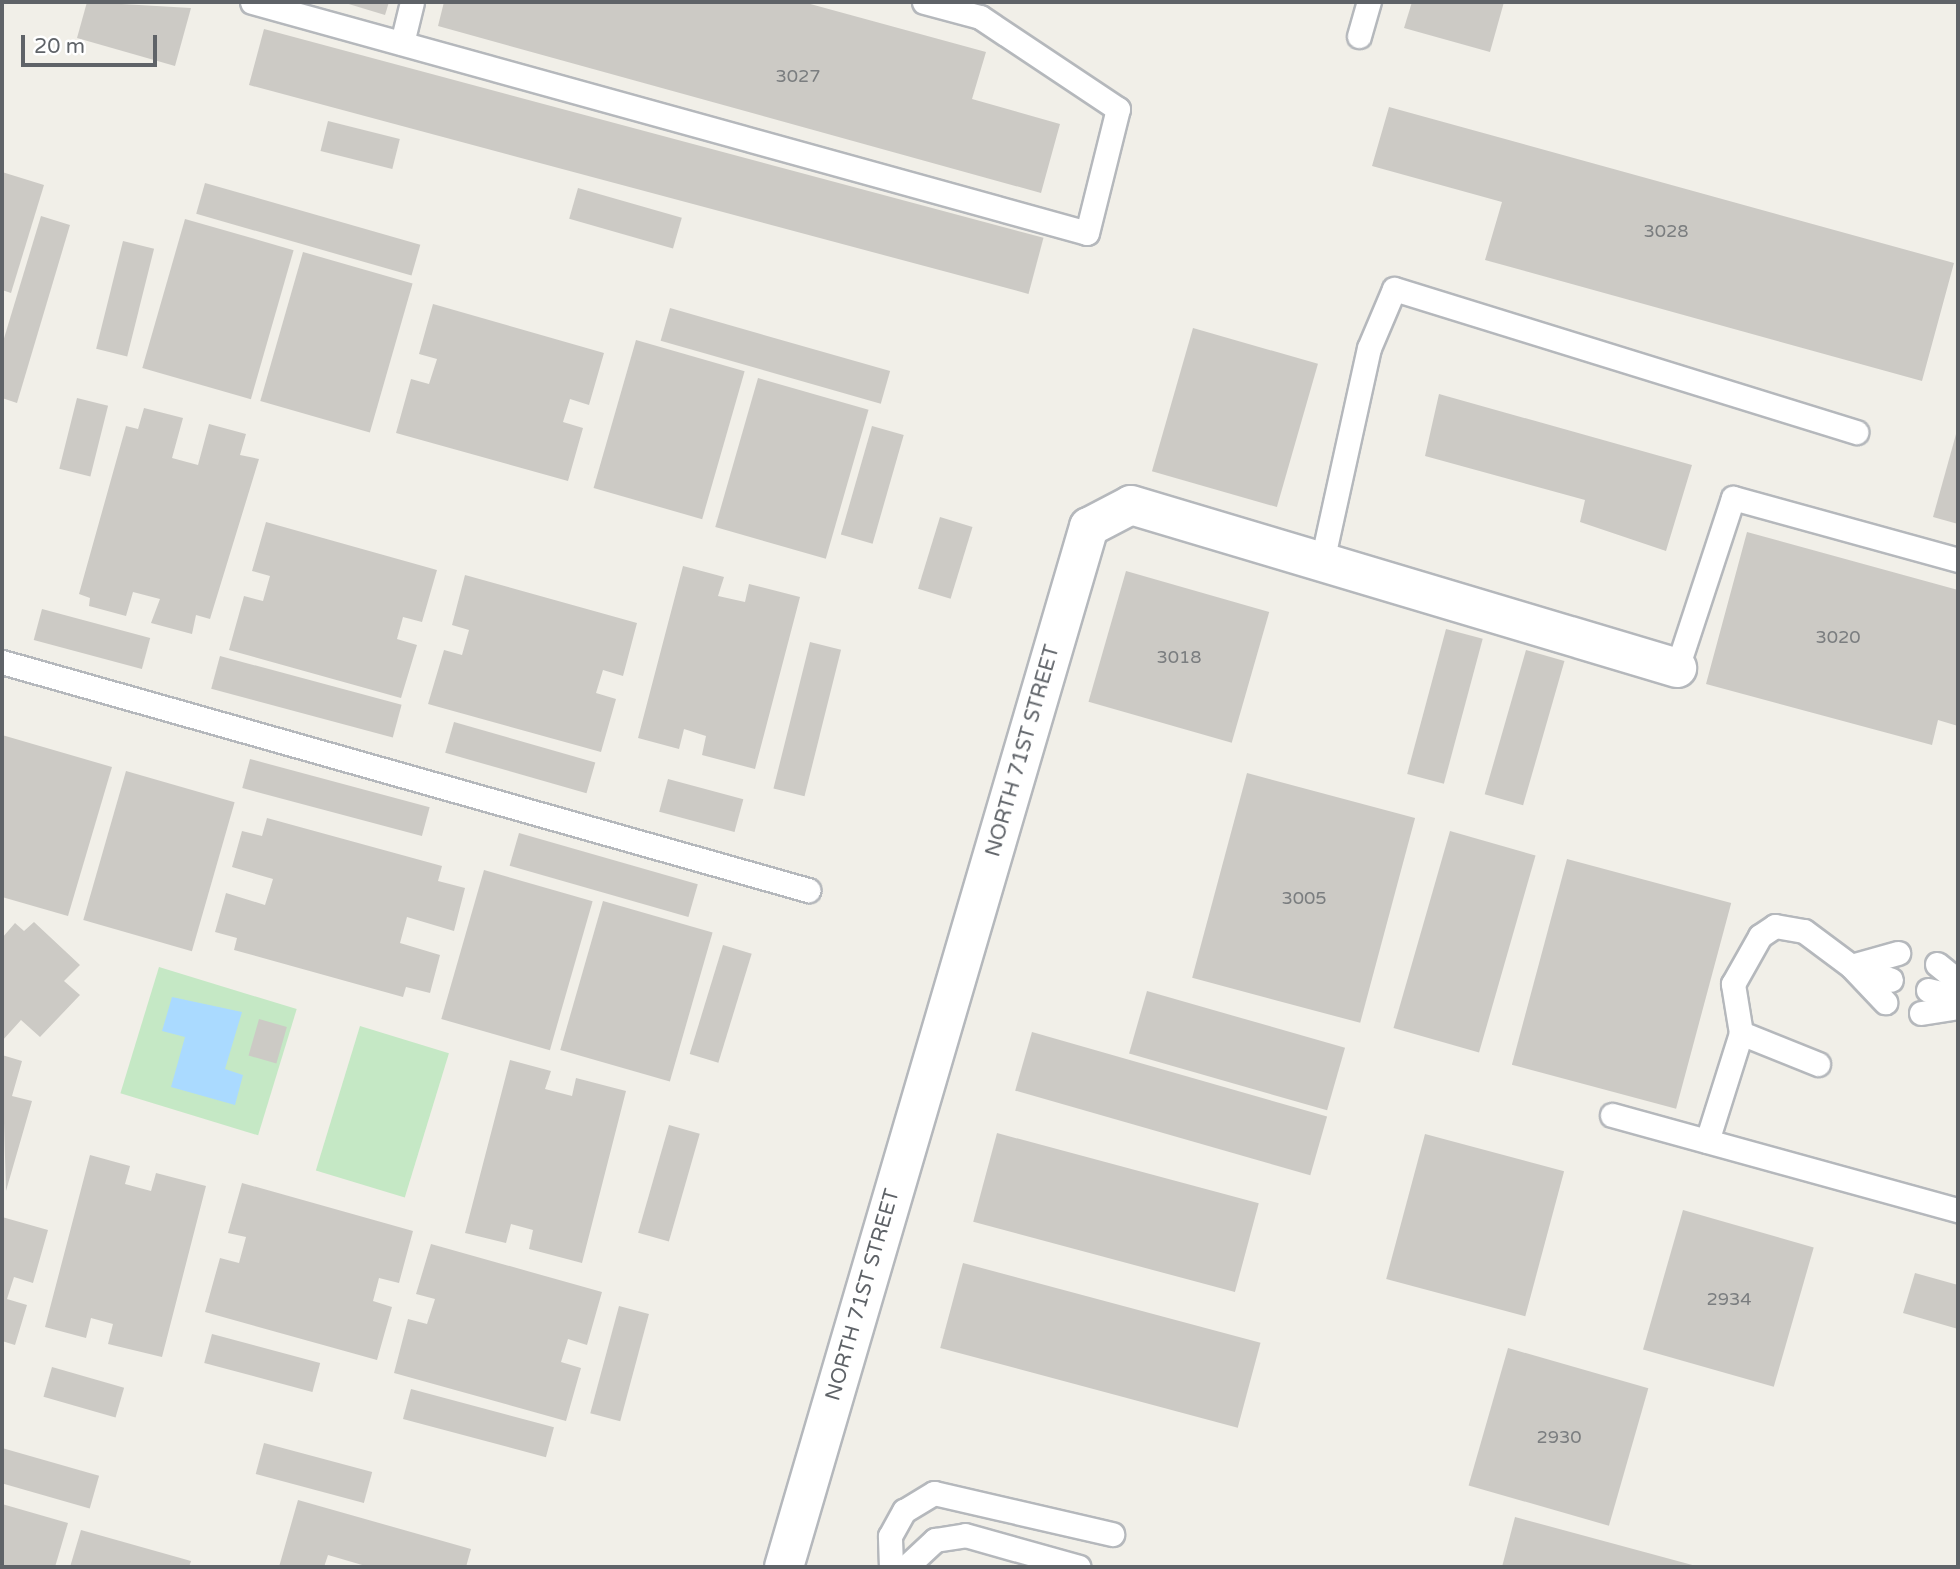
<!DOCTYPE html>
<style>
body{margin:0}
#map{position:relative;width:1960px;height:1569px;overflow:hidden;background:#f1efe8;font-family:"Varela Round",sans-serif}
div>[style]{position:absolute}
.green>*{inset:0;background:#c5e8c5;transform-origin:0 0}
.water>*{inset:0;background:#aadaff}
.building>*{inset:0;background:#cccac5;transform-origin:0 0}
.roads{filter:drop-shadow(2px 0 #b5b8bc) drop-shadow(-2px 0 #b5b8bc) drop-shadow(0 2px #b5b8bc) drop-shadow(0 -2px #b5b8bc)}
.lane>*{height:23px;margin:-11.5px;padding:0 11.5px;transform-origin:11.5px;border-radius:11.5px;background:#fff}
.street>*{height:38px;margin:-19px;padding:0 19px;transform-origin:19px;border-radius:19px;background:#fff}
span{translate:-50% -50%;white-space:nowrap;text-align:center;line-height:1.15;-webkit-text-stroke:5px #fff;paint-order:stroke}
.number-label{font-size:18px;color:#7a7d7f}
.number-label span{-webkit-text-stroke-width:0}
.street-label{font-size:21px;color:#5f6368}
.frame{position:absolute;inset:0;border:4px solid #5f6368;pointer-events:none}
.scale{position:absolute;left:21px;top:35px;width:136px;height:32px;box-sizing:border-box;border:4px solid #5f6368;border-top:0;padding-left:9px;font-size:21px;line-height:24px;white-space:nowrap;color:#5f6368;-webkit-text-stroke:5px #fff;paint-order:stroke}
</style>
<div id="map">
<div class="green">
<div style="left:159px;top:967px;width:144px;height:132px;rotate:17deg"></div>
<div style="left:360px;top:1026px;width:93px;height:151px;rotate:17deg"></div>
</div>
<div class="water">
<div style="clip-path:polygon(172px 997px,242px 1012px,225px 1069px,243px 1075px,235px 1105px,171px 1087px,185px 1037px,162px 1031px)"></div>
</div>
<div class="building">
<div style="clip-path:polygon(87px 2px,191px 8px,175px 66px,77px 38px)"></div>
<div style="clip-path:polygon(342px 2px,389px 2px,385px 15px)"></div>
<div style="clip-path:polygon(444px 2px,803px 2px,986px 52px,972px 99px,1060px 124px,1041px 193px,438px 26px)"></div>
<div style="clip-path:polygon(1412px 2px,1504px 2px,1490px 52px,1404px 28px)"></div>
<div style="left:264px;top:29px;width:807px;height:58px;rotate:15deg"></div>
<div style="clip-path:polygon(1389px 107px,1954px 263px,1922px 381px,1485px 260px,1502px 202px,1372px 166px)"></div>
<div style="left:328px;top:121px;width:74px;height:31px;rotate:14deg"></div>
<div style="clip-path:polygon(2px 172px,44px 185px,11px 293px,2px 290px)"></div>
<div style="left:205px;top:183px;width:224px;height:32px;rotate:16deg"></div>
<div style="left:578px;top:188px;width:108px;height:32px;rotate:16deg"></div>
<div style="clip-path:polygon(41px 216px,70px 225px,17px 403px,2px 398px,2px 345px)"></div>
<div style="left:185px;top:219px;width:113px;height:155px;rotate:16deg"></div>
<div style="left:123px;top:241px;width:32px;height:111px;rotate:14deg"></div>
<div style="left:303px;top:252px;width:114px;height:155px;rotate:16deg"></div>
<div style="clip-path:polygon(433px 304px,604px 353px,589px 405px,570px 399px,563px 422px,583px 428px,568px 481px,396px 433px,411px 379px,429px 384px,437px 359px,419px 354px)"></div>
<div style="left:670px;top:308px;width:229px;height:34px;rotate:16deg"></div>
<div style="left:1193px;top:328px;width:130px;height:149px;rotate:16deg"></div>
<div style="left:636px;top:340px;width:113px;height:154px;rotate:16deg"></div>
<div style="left:758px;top:378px;width:115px;height:155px;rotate:16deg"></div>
<div style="clip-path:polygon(1439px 394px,1692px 465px,1666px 551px,1580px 522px,1585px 500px,1425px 456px)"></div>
<div style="left:77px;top:398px;width:32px;height:73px;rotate:14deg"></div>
<div style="clip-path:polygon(144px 408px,183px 418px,172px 458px,198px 465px,209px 424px,246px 434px,240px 455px,259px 459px,210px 619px,196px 615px,192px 634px,151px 623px,160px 599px,133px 592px,126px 616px,89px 606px,90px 598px,79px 594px,126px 426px,138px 429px)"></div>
<div style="left:872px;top:426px;width:33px;height:113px;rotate:16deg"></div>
<div style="clip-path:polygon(1958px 427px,1958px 524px,1933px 517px)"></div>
<div style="left:940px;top:517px;width:34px;height:75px;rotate:17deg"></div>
<div style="clip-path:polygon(266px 522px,437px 570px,422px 622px,403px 617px,397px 639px,417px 645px,401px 698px,229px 650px,244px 596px,263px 601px,270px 576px,252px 571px)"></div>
<div style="clip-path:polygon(1747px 532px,1958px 590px,1958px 726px,1938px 720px,1932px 745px,1706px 684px)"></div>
<div style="clip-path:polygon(683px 566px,724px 577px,718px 596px,745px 602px,749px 584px,800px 597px,755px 769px,702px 755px,706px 736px,684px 729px,679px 749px,638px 738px)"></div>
<div style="left:1126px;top:571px;width:149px;height:136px;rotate:16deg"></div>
<div style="clip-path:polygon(465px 575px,637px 623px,623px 676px,603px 670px,596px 693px,616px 699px,601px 752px,428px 704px,444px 650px,462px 655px,469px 630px,452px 625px)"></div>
<div style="left:42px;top:609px;width:112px;height:32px;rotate:15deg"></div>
<div style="left:1446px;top:629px;width:38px;height:150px;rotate:15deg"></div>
<div style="left:810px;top:642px;width:32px;height:151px;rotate:14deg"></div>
<div style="left:1526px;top:650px;width:40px;height:150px;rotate:16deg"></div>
<div style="left:220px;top:656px;width:188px;height:34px;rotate:15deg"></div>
<div style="left:454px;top:722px;width:147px;height:32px;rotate:16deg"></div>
<div style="clip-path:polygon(2px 735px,112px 767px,68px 916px,2px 897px)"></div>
<div style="left:250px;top:759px;width:186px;height:30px;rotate:15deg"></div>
<div style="left:126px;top:771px;width:113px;height:155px;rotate:16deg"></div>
<div style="left:1247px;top:773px;width:174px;height:212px;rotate:15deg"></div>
<div style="left:668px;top:779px;width:78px;height:34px;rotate:15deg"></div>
<div style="clip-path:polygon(267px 818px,442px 866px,438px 881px,465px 888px,454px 931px,407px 917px,400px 943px,440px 955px,430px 993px,406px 987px,403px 997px,234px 950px,237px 938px,215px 932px,226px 893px,265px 905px,273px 879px,232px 867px,242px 831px,262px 836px)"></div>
<div style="left:1450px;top:831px;width:89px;height:205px;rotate:16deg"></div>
<div style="left:519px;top:833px;width:186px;height:34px;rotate:16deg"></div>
<div style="left:1567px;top:859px;width:170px;height:213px;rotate:15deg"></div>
<div style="left:484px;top:870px;width:113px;height:155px;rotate:16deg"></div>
<div style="left:603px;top:901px;width:114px;height:155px;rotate:16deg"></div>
<div style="clip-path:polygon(34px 922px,80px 965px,64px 981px,80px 995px,40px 1037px,21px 1020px,2px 1041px,2px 938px,15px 923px,24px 931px)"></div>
<div style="left:723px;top:945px;width:30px;height:114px;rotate:17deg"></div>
<div style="left:1147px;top:991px;width:206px;height:65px;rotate:16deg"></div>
<div style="left:259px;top:1019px;width:29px;height:38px;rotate:16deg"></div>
<div style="left:1032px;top:1032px;width:307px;height:61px;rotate:16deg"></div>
<div style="clip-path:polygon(2px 1055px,22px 1061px,12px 1096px,32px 1101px,6px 1191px)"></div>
<div style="clip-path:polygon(510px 1060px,551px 1071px,545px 1089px,572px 1096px,576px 1078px,626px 1091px,582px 1263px,529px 1249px,533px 1230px,511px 1224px,506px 1243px,465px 1233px)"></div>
<div style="left:669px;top:1125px;width:32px;height:112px;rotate:16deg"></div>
<div style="left:997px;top:1133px;width:271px;height:92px;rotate:15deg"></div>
<div style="left:1425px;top:1134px;width:144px;height:150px;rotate:15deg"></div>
<div style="clip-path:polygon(90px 1155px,130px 1166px,125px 1184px,151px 1191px,156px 1173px,206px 1186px,162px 1357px,108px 1344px,113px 1324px,91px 1318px,86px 1338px,45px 1327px)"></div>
<div style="clip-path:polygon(242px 1183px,413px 1231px,399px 1283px,379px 1278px,373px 1301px,392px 1307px,377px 1360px,205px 1312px,220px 1258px,239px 1263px,246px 1237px,228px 1233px)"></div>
<div style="left:1683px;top:1210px;width:136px;height:145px;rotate:16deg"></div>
<div style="clip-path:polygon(2px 1217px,48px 1230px,33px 1283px,14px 1277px,7px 1299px,27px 1305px,15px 1345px,2px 1341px)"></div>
<div style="clip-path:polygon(431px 1244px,602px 1292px,587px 1345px,568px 1339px,561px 1362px,581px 1368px,566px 1421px,394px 1373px,408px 1319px,427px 1324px,435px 1299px,416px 1294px)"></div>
<div style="left:963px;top:1263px;width:308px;height:88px;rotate:15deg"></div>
<div style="clip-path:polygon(1915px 1273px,1958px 1285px,1958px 1329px,1903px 1313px)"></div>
<div style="left:619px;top:1306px;width:31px;height:111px;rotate:15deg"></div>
<div style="left:212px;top:1334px;width:112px;height:30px;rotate:15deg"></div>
<div style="left:1508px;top:1348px;width:146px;height:143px;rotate:16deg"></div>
<div style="left:52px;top:1367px;width:75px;height:31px;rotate:16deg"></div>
<div style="left:411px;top:1389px;width:148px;height:31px;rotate:15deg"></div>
<div style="left:264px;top:1443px;width:112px;height:32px;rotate:15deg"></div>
<div style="left:2px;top:1448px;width:101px;height:34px;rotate:16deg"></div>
<div style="clip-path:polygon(298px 1500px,471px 1549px,466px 1567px,369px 1567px,328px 1555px,324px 1567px,279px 1567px)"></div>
<div style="clip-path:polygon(2px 1504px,68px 1523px,55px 1567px,2px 1567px)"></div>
<div style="clip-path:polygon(1515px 1517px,1696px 1566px,1696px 1567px,1502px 1567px)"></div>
<div style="clip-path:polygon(81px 1530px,191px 1561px,189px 1567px,70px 1567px)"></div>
</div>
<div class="roads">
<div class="lane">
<div style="left:252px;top:2px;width:866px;rotate:15.46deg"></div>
<div style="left:1087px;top:233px;width:128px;rotate:-76deg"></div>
<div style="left:1118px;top:109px;width:166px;rotate:-146.3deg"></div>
<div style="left:980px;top:17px;width:58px;rotate:-165deg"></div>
<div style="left:1359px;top:36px;width:35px;rotate:-74deg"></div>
<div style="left:402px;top:43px;width:42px;rotate:-76.3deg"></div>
<div style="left:1321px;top:566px;width:223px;rotate:-77.6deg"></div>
<div style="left:1369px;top:348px;width:64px;rotate:-67deg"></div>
<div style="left:1394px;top:289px;width:484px;rotate:17.2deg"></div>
<div style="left:2px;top:662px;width:838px;rotate:15.8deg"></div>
<div style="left:1677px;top:668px;width:179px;rotate:-71.8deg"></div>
<div style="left:1733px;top:498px;width:233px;rotate:15.4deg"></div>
<div style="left:1937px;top:964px;width:27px;rotate:39deg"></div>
<div style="left:1851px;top:966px;width:50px;rotate:46.6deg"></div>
<div style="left:1854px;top:967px;width:39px;rotate:19deg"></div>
<div style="left:1928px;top:990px;width:31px;rotate:13deg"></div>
<div style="left:1921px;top:1013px;width:37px;rotate:-9deg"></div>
<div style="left:1741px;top:1033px;width:83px;rotate:21.9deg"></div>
<div style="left:1612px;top:1115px;width:359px;rotate:15.4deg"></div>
<div style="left:1707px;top:1141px;width:113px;rotate:-72.5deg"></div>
<div style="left:1741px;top:1033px;width:50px;rotate:-99.3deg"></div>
<div style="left:1733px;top:984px;width:55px;rotate:-60.6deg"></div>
<div style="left:1760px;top:936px;width:18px;rotate:-34deg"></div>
<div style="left:1775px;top:926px;width:29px;rotate:10deg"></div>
<div style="left:1804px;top:931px;width:59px;rotate:36.7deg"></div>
<div style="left:1851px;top:966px;width:49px;rotate:-15.5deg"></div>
<div style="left:891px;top:1567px;width:31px;rotate:-92deg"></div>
<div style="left:890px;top:1536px;width:29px;rotate:-61deg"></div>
<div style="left:904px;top:1511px;width:35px;rotate:-31deg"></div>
<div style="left:934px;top:1493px;width:183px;rotate:13deg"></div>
<div style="left:906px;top:1567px;width:40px;rotate:-43deg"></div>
<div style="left:935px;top:1540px;width:30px;rotate:-9deg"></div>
<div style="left:965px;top:1535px;width:118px;rotate:15.7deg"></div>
</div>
<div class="street">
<div style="left:784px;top:1567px;width:1084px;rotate:-73.66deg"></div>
<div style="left:1089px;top:527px;width:47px;rotate:-27.6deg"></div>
<div style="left:1131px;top:505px;width:570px;rotate:16.62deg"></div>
</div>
</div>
<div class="number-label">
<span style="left:798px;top:76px">3027</span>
<span style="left:1666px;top:231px">3028</span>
<span style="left:1838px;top:637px">3020</span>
<span style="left:1179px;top:657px">3018</span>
<span style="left:1304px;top:898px">3005</span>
<span style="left:1729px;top:1299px">2934</span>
<span style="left:1559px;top:1437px">2930</span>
</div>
<div class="street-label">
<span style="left:1023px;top:751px;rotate:-74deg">NORTH 71ST STREET</span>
<span style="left:863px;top:1295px;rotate:-74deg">NORTH 71ST STREET</span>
</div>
<div class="frame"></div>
<div class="scale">20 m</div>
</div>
